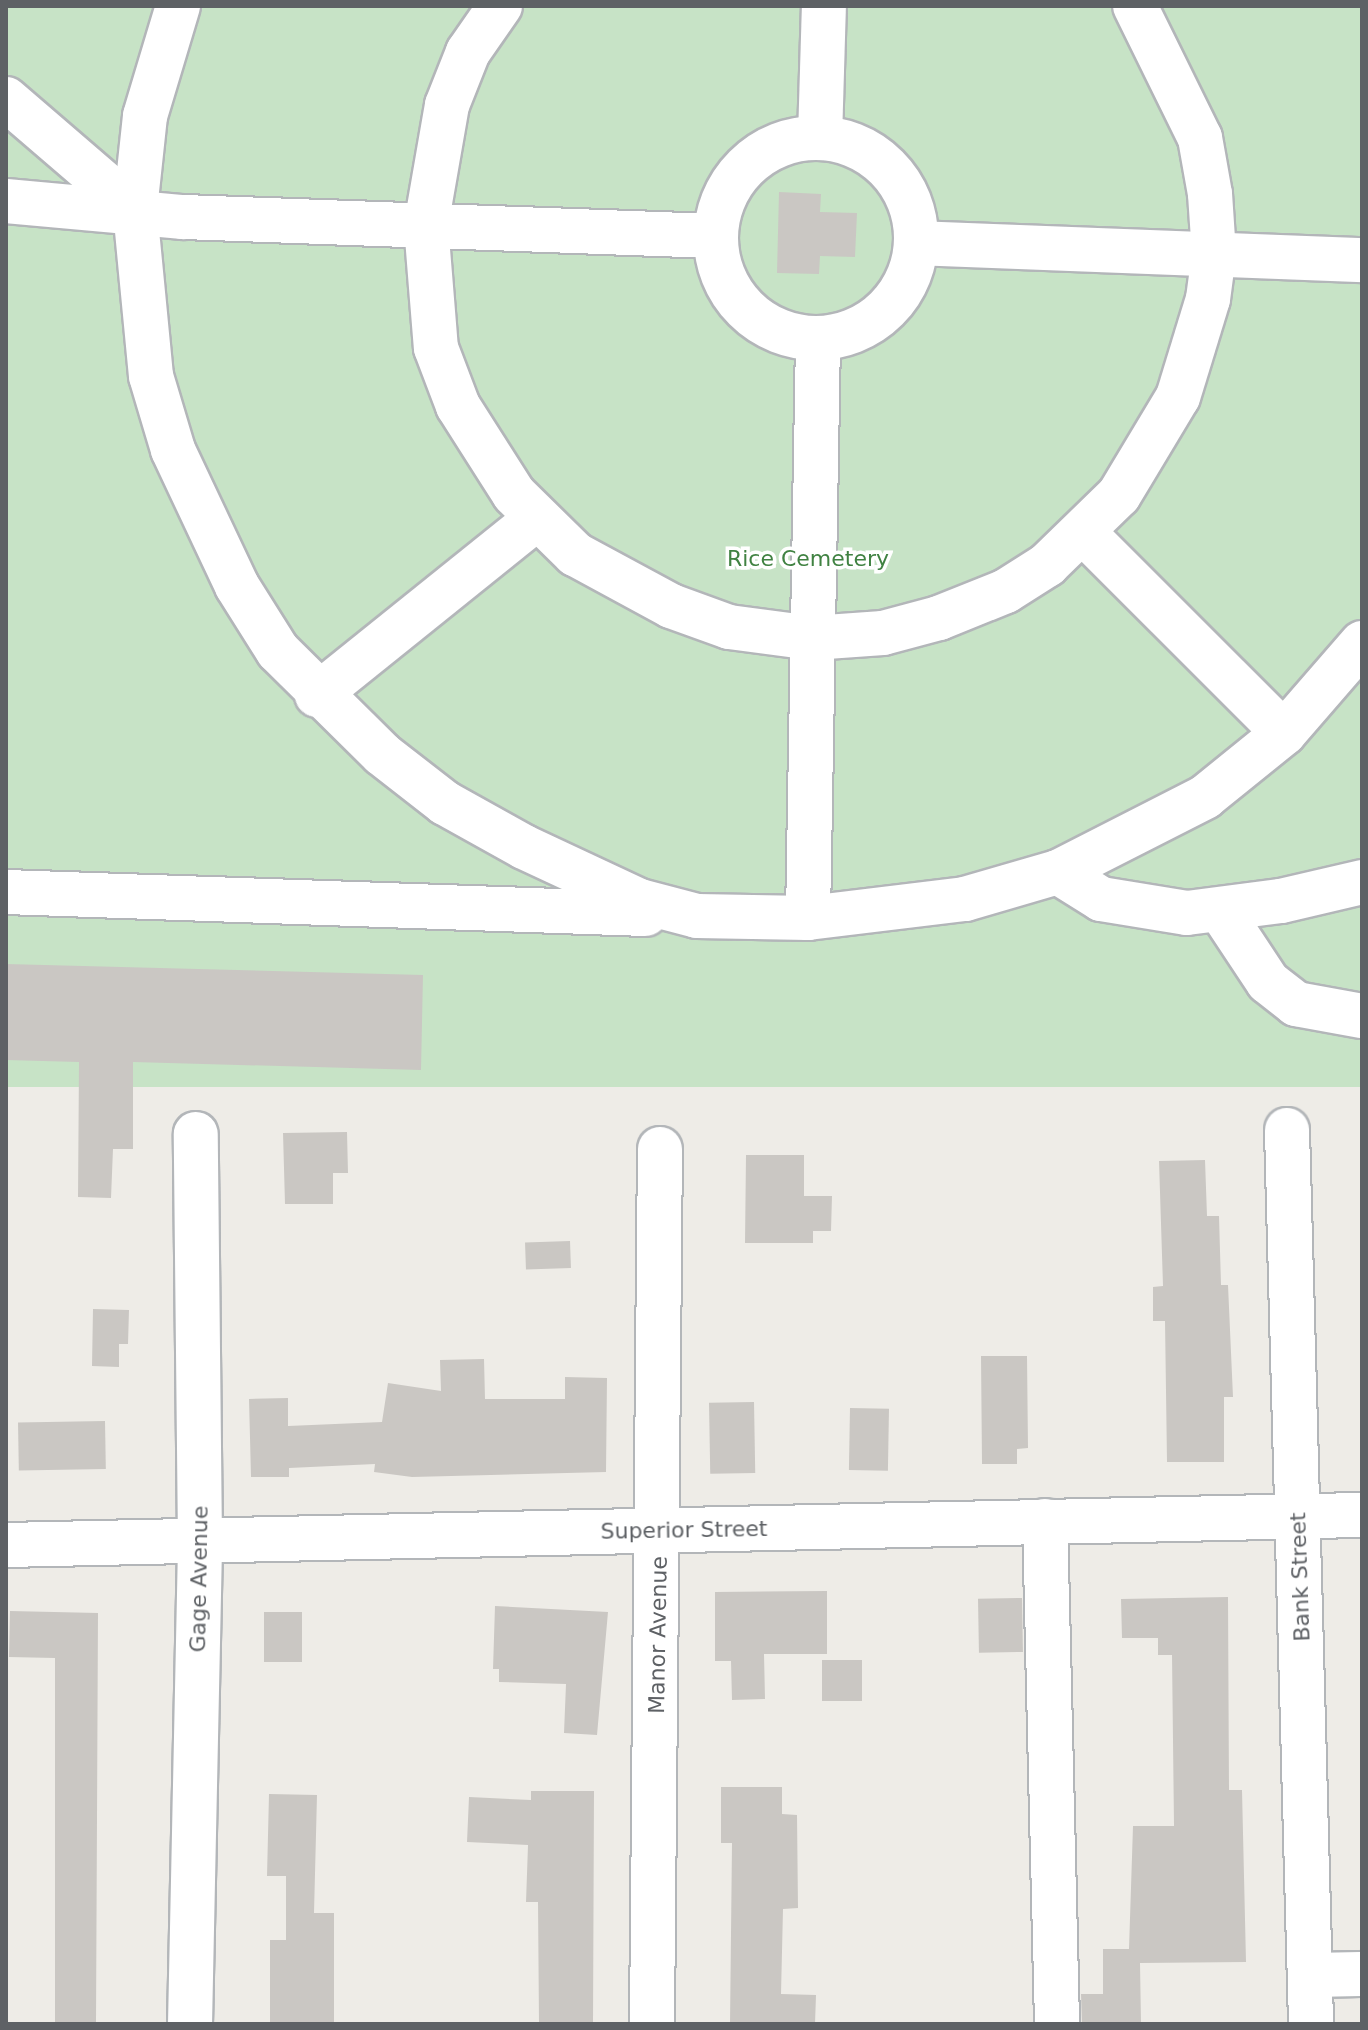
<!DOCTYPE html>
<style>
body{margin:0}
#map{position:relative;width:1368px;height:2030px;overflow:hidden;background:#eeece7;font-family:"DejaVu Sans",sans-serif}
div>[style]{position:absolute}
.green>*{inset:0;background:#c7e3c6;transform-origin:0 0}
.building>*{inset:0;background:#cac7c3;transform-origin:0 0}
.roads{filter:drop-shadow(2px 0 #b3b6b9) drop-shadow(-2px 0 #b3b6b9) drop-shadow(0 2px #b3b6b9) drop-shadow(0 -2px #b3b6b9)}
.minor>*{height:44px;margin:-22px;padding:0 22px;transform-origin:22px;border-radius:22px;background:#fff}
.minor>.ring{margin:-22px;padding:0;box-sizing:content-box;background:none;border:44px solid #fff;border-radius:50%}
span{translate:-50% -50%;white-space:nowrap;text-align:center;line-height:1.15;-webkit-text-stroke:7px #fff;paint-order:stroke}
.park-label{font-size:22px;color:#408242}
.street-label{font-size:22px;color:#5e6165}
.frame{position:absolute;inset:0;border:8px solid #5e6165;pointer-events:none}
</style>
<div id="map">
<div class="green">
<div style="left:6px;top:6px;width:1356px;height:1081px"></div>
</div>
<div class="building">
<div style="clip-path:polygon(779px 192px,821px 194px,820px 212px,857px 213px,855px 257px,820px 256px,819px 274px,777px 273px)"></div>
<div style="clip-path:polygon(6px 964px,423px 975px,421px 1070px,133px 1062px,133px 1149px,113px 1149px,111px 1198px,78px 1197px,79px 1062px,6px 1060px)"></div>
<div style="clip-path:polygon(347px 1132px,348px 1173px,333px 1173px,333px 1204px,285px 1204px,283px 1133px)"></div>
<div style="clip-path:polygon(746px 1155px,804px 1155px,804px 1196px,832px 1196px,831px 1231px,813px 1231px,813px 1243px,745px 1243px)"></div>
<div style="clip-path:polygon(1205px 1160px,1207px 1216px,1219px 1216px,1221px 1285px,1228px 1285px,1233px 1397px,1224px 1397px,1224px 1462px,1167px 1462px,1165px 1321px,1153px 1321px,1153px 1287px,1163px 1286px,1159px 1161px)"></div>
<div style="left:570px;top:1241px;width:27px;height:45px;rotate:88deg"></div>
<div style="clip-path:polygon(93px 1309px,129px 1310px,128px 1344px,119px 1344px,119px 1367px,92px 1366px)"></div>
<div style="clip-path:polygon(981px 1356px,1027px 1356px,1028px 1448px,1017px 1449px,1017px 1464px,982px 1464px)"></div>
<div style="clip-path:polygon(484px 1359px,485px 1399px,565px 1399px,565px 1377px,607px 1378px,606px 1472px,412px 1477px,374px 1472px,375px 1464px,289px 1468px,289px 1477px,251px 1477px,249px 1399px,288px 1398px,288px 1426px,382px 1422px,388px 1383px,441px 1391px,440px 1360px)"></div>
<div style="left:754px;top:1402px;width:71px;height:45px;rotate:89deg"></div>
<div style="left:850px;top:1408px;width:39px;height:62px;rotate:1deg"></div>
<div style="left:105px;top:1421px;width:48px;height:87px;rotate:89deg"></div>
<div style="clip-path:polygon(827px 1591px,827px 1654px,764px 1654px,765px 1699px,732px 1700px,731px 1661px,715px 1661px,715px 1592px)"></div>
<div style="clip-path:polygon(1228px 1597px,1229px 1790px,1242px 1790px,1246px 1962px,1140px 1963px,1141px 2024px,1082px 2024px,1081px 1994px,1103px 1994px,1103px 1949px,1129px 1949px,1133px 1826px,1174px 1826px,1172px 1655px,1158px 1655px,1158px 1638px,1122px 1638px,1121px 1599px)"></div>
<div style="left:1022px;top:1598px;width:54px;height:44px;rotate:89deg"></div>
<div style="clip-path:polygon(495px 1606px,608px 1612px,597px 1735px,564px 1733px,566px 1684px,499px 1682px,499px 1669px,493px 1669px)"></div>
<div style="clip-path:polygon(10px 1611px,98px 1613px,96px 2024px,55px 2024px,55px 1658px,9px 1657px)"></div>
<div style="left:302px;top:1612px;width:50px;height:38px;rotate:90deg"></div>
<div style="left:822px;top:1660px;width:40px;height:41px"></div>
<div style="clip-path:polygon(721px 1787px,782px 1787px,782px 1814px,797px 1815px,798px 1908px,783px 1909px,781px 1994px,816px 1995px,815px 2024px,730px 2024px,732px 1843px,721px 1843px)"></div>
<div style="clip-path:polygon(531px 1791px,594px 1791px,593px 2024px,539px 2024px,538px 1902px,526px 1902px,528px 1845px,467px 1842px,469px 1797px,531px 1800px)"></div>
<div style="clip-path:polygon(269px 1794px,317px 1795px,314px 1913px,334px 1913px,334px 2024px,270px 2024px,270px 1940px,286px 1940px,286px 1876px,267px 1876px)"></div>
</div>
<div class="roads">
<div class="minor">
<div style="left:178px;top:6px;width:115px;rotate:106.7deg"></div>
<div style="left:145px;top:116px;width:95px;rotate:96.1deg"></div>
<div style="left:135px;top:210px;width:167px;rotate:84.5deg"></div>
<div style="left:151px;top:376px;width:77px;rotate:73.4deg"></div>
<div style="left:173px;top:450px;width:150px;rotate:64.8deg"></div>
<div style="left:237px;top:586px;width:77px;rotate:57.8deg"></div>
<div style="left:278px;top:651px;width:146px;rotate:44.7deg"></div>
<div style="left:382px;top:754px;width:80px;rotate:37.9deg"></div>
<div style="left:445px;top:803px;width:90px;rotate:29.1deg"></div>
<div style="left:524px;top:847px;width:128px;rotate:25deg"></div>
<div style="left:640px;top:901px;width:59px;rotate:14.7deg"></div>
<div style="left:697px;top:916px;width:111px;rotate:1deg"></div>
<div style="left:808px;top:918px;width:158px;rotate:-6.9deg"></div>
<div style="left:965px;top:899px;width:97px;rotate:-16.2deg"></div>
<div style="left:1058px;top:872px;width:165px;rotate:-27deg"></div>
<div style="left:1205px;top:797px;width:102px;rotate:-39deg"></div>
<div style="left:1284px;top:733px;width:119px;rotate:-49.1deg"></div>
<div style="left:500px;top:6px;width:56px;rotate:124.8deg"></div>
<div style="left:468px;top:52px;width:57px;rotate:111.6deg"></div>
<div style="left:447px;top:105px;width:122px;rotate:99.9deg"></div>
<div style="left:426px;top:225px;width:123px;rotate:85.4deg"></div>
<div style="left:436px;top:348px;width:62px;rotate:69.2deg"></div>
<div style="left:458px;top:406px;width:104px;rotate:57.5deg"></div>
<div style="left:514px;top:494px;width:86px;rotate:44.5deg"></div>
<div style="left:575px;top:554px;width:109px;rotate:28.4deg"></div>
<div style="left:671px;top:606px;width:62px;rotate:19.9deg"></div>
<div style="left:729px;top:627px;width:84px;rotate:7.5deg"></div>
<div style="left:812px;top:638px;width:71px;rotate:-4deg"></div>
<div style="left:883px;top:633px;width:58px;rotate:-15deg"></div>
<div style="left:939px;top:618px;width:72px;rotate:-21.9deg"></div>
<div style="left:1006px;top:591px;width:49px;rotate:-32.4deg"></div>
<div style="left:1047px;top:565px;width:100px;rotate:-44.2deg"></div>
<div style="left:1119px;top:495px;width:114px;rotate:-59deg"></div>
<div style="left:1178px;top:397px;width:102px;rotate:-73deg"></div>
<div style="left:1208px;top:299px;width:45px;rotate:-82.4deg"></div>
<div style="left:1214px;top:254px;width:60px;rotate:-93.8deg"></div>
<div style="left:1210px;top:194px;width:57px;rotate:-100.1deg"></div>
<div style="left:1200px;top:138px;width:147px;rotate:-116.2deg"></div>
<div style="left:6px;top:99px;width:170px;rotate:40.7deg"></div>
<div style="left:820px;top:138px;width:132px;rotate:-88.3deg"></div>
<div class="ring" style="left:716px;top:138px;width:156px;height:156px"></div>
<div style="left:6px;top:201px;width:178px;rotate:5.2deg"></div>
<div style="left:183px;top:217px;width:532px;rotate:2.05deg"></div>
<div style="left:917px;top:243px;width:445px;rotate:2.2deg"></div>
<div style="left:1085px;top:534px;width:281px;rotate:45deg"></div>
<div style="left:317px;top:695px;width:281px;rotate:-38.8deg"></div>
<div style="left:1058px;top:872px;width:51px;rotate:32.1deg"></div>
<div style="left:1101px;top:899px;width:87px;rotate:9.2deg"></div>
<div style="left:1187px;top:913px;width:95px;rotate:-7.3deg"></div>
<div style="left:1281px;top:901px;width:83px;rotate:-13.2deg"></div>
<div style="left:6px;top:892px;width:640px;rotate:1.97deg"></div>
<div style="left:1221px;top:911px;width:85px;rotate:56.5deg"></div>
<div style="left:1268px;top:982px;width:36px;rotate:38deg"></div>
<div style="left:1296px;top:1004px;width:67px;rotate:10.3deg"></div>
<div style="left:808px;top:918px;width:579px;rotate:-89.01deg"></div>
<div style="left:1287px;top:1130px;width:894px;rotate:88.46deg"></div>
<div style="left:1045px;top:1521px;width:503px;rotate:88.63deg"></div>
<div style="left:6px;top:1545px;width:1356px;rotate:-1.27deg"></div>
<div style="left:1311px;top:1975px;width:51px;rotate:-1.1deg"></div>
<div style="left:190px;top:2024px;width:482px;rotate:-88.8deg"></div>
<div style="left:200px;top:1542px;width:408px;rotate:-90.6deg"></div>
<div style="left:652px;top:2024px;width:875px;rotate:-89.48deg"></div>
</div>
</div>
<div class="park-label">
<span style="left:808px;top:559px">Rice Cemetery</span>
</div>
<div class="street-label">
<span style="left:684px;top:1530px;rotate:-1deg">Superior Street</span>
<span style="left:1300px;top:1577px;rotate:-92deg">Bank Street</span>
<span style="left:199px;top:1579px;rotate:-89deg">Gage Avenue</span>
<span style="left:658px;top:1635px;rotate:-89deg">Manor Avenue</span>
</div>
<div class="frame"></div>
</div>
